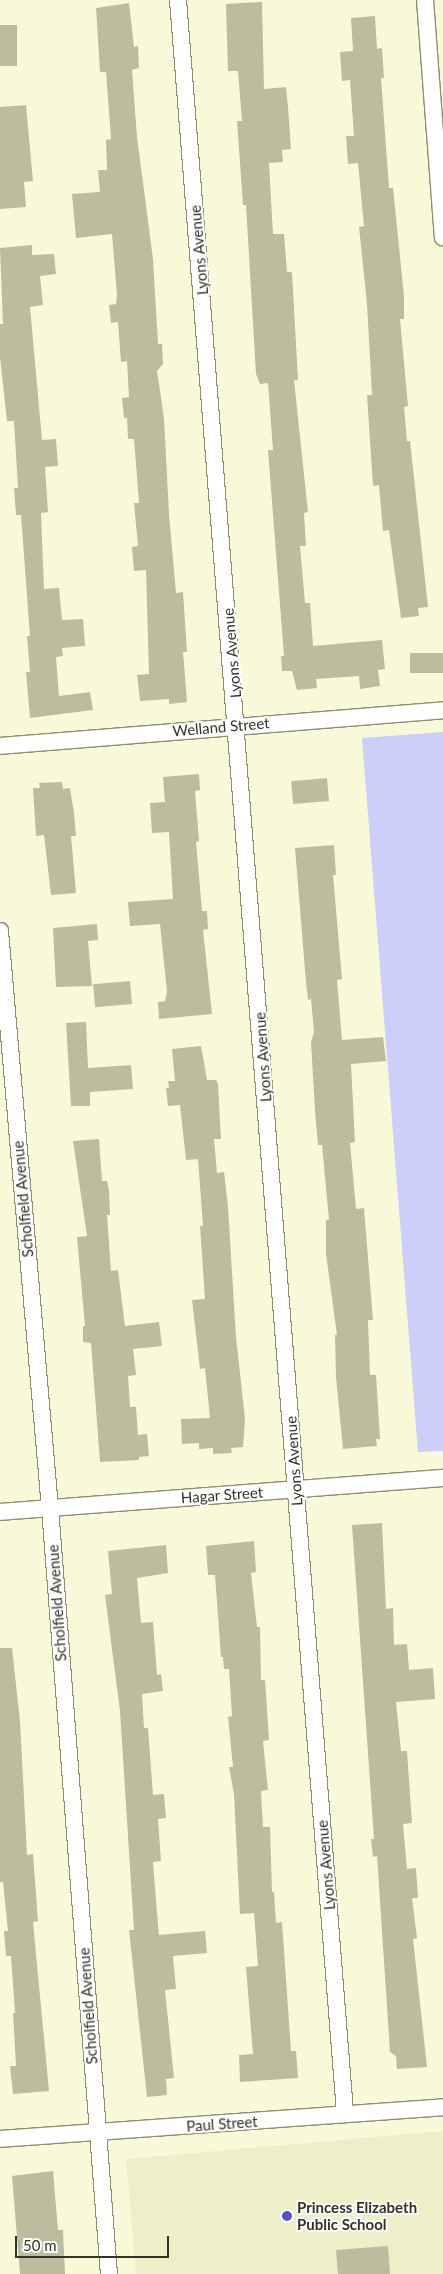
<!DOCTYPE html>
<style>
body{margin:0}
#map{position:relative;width:443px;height:2274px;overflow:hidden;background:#f9f9da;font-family:Lato,sans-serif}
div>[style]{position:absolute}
.built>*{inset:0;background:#eeeec8}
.green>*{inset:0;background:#cbcff9}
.building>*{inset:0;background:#bcbc9f;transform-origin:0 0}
.roads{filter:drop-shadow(1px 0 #8c8d71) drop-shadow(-1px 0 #8c8d71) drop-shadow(0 1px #8c8d71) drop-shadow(0 -1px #8c8d71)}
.street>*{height:16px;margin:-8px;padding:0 8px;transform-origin:8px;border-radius:8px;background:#fff}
.dots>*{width:14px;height:14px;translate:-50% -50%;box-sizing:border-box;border:2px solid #fff;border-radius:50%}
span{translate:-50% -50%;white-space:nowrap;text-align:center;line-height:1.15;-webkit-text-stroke:4px #fff;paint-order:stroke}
.street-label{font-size:15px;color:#323226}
.poi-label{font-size:15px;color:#323226;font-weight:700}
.left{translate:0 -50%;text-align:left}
.scale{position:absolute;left:15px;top:2236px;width:154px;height:22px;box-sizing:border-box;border:2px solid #323226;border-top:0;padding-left:6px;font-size:15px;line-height:18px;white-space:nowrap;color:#323226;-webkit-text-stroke:4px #fff;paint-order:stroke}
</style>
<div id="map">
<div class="built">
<div style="clip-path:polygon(443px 2131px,443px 2274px,136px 2274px,126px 2159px)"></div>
</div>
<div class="green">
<div style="clip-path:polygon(443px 732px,443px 1451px,418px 1452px,362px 738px)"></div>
</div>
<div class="building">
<div style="clip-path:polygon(262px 2px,264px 89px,286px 87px,288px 107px,291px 149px,282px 150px,283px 162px,269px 163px,273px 234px,284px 234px,287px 272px,292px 272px,298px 380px,294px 380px,308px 512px,304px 513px,306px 546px,300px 546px,305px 603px,310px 603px,313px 646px,382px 640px,385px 669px,378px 670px,380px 686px,360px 689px,359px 676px,316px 679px,317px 688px,297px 690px,292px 671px,282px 671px,281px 656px,284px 656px,268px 450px,273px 450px,268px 383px,260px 384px,256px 374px,246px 205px,243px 205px,237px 121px,242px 121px,238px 71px,228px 71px,226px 4px)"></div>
<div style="clip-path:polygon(129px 3px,134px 47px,138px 46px,139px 68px,132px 70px,137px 137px,153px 259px,158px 344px,162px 344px,163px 364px,157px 371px,164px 418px,169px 514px,176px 593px,183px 592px,187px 652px,183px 652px,187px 702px,169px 704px,169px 699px,140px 701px,137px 675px,149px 674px,146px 570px,134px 571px,132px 547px,138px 546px,134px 503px,139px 503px,134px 439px,128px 439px,127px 418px,124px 418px,122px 398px,129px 397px,127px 361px,121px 362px,118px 322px,111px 323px,109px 305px,116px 304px,117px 295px,112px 234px,76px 238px,72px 194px,100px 192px,98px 170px,107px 170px,106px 140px,111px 139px,106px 72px,100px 72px,96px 8px)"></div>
<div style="clip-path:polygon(375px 16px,377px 49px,382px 48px,384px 78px,381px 78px,389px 188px,393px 188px,404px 296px,404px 319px,400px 319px,408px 406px,404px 407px,407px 441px,410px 441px,428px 607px,418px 608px,419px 616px,401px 618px,389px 530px,383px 531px,379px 485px,373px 486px,367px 395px,372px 395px,367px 304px,359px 227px,364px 226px,358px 163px,348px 164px,346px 136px,354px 136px,350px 80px,342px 81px,340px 52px,353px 51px,351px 18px)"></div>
<div style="left:0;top:25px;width:17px;height:41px"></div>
<div style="clip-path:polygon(26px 105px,33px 181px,24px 182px,26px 207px,0 209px,0 107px)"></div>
<div style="clip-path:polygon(32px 245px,32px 255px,54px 254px,56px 274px,40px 276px,43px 305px,30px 307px,42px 440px,56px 439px,58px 466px,45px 467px,48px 512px,41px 513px,44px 589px,59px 588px,62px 620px,83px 619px,85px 646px,62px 648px,63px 656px,56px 657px,59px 696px,90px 692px,93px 710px,30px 718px,26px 672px,30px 672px,27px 636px,30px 636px,21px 515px,16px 515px,14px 488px,18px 488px,14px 421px,7px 421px,0 357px,0 324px,3px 324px,0 248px)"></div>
<div style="left:443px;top:653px;width:20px;height:33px;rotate:90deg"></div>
<div style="clip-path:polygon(199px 774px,200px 790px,195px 791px,199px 841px,196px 842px,202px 911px,207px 911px,208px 929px,203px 930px,212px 1014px,159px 1019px,158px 1002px,165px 1001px,167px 992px,160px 924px,130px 926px,128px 902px,173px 899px,169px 832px,152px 833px,150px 803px,165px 802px,163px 777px)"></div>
<div style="left:327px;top:778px;width:23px;height:36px;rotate:85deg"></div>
<div style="clip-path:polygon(62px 782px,63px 789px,70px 788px,74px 813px,76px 836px,71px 836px,76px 893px,51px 895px,44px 835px,36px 836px,33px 788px,40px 788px,39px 783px)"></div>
<div style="clip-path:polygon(334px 845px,336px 875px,333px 875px,342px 979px,337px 980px,342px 1040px,383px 1037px,386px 1061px,351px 1064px,355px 1142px,350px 1143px,356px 1209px,364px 1208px,373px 1320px,368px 1320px,370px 1375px,376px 1375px,380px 1439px,376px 1439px,377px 1446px,343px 1449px,336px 1377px,335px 1335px,337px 1335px,326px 1254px,326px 1220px,329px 1220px,322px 1145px,318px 1145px,315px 1111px,311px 1042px,314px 1032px,311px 999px,308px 1000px,306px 982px,295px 848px)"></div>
<div style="clip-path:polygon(97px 924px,98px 940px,88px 941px,92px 986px,56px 987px,53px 928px)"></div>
<div style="left:130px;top:981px;width:23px;height:37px;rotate:85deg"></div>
<div style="clip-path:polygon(86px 1022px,88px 1068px,131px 1065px,133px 1089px,90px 1092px,90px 1106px,71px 1106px,66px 1023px)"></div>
<div style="clip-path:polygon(201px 1046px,207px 1080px,216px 1080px,218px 1084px,221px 1139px,214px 1139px,217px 1173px,224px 1172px,228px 1207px,236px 1337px,245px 1419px,243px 1447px,231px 1448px,232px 1453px,213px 1454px,213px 1448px,199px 1449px,199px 1443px,182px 1444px,181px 1419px,210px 1418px,205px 1368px,200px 1369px,192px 1300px,205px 1299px,200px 1226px,203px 1226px,198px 1159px,186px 1160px,180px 1105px,168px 1106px,166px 1088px,169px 1088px,168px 1081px,175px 1081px,172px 1049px)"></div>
<div style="clip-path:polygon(99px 1139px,102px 1181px,107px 1181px,109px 1190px,110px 1215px,107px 1215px,111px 1271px,118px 1270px,125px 1326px,159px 1322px,162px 1346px,133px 1349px,136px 1375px,128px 1376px,130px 1407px,136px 1407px,138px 1435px,147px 1434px,149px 1456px,139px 1457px,139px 1460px,100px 1462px,91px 1343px,83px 1342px,83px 1326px,85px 1326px,77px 1237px,87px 1236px,73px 1141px)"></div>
<div style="clip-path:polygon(382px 1523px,386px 1609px,393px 1608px,394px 1645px,407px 1644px,409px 1670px,433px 1668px,435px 1699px,396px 1702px,401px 1751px,407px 1751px,412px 1823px,403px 1824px,407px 1869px,416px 1868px,418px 1898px,412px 1898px,417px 1938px,413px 1939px,427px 2067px,397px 2069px,396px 2056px,390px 2052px,377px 1856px,373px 1857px,371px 1839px,374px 1839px,352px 1525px)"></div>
<div style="clip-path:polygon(254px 1541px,256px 1572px,251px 1573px,257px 1627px,260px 1627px,261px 1680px,265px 1680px,269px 1740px,263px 1741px,268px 1790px,261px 1791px,263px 1827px,270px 1827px,272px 1892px,274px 1892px,276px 1923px,282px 1922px,291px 2051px,296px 2051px,298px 2078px,240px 2082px,239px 2055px,253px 2054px,246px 1967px,258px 1966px,254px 1913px,240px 1914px,234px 1794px,229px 1767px,233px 1767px,228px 1717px,232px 1716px,229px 1669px,224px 1669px,223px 1657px,221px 1657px,215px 1575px,208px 1575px,206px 1546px)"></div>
<div style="clip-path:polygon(166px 1545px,168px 1573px,137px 1578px,141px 1623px,153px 1622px,157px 1675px,161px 1674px,163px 1691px,142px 1694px,144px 1728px,148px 1728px,153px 1795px,164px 1794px,166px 1818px,158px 1819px,161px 1861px,153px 1862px,158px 1925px,159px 1935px,205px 1931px,207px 1953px,173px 1956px,176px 1989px,165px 1990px,174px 2078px,166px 2079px,167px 2095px,147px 2097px,129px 1930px,134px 1930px,120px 1711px,105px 1595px,112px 1594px,108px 1551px)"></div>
<div style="clip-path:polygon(0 1648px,12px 1648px,20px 1721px,27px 1855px,33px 1854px,38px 1921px,33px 1922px,49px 2091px,13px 2094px,10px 2066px,16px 2066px,13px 2013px,15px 2013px,11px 1956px,6px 1956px,4px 1931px,8px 1931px,3px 1882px,0 1882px)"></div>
<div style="clip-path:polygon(53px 2171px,58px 2230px,63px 2230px,65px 2274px,20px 2274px,12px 2176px)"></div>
<div style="clip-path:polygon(388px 2246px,390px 2274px,338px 2274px,336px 2250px)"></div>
</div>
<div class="roads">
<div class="street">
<div style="left:178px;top:0;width:2121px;rotate:85.48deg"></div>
<div style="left:425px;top:0;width:238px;rotate:85.7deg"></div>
<div style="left:0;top:746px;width:444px;rotate:-4.6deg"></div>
<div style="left:0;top:931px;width:579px;rotate:85.05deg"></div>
<div style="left:50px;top:1508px;width:768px;rotate:85.6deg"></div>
<div style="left:0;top:1512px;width:444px;rotate:-4.4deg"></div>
<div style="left:0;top:2139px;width:444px;rotate:-4.1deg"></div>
</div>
</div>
<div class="dots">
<div style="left:287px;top:2216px;background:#594fc7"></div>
</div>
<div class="street-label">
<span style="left:199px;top:250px;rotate:-95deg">Lyons Avenue</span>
<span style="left:232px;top:653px;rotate:-95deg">Lyons Avenue</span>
<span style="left:221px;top:727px;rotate:-5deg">Welland Street</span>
<span style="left:263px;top:1057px;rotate:-94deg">Lyons Avenue</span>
<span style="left:23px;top:1199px;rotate:-95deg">Scholfield Avenue</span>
<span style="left:294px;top:1461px;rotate:-94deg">Lyons Avenue</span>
<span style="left:222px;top:1495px;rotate:-4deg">Hagar Street</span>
<span style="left:57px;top:1603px;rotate:-94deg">Scholfield Avenue</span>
<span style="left:326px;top:1865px;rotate:-95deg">Lyons Avenue</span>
<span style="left:88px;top:2006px;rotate:-94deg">Scholfield Avenue</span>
<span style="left:222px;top:2124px;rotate:-4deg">Paul Street</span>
</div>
<div class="poi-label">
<span class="left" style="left:297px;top:2216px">Princess Elizabeth<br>Public School</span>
</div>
<div class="scale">50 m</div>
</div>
